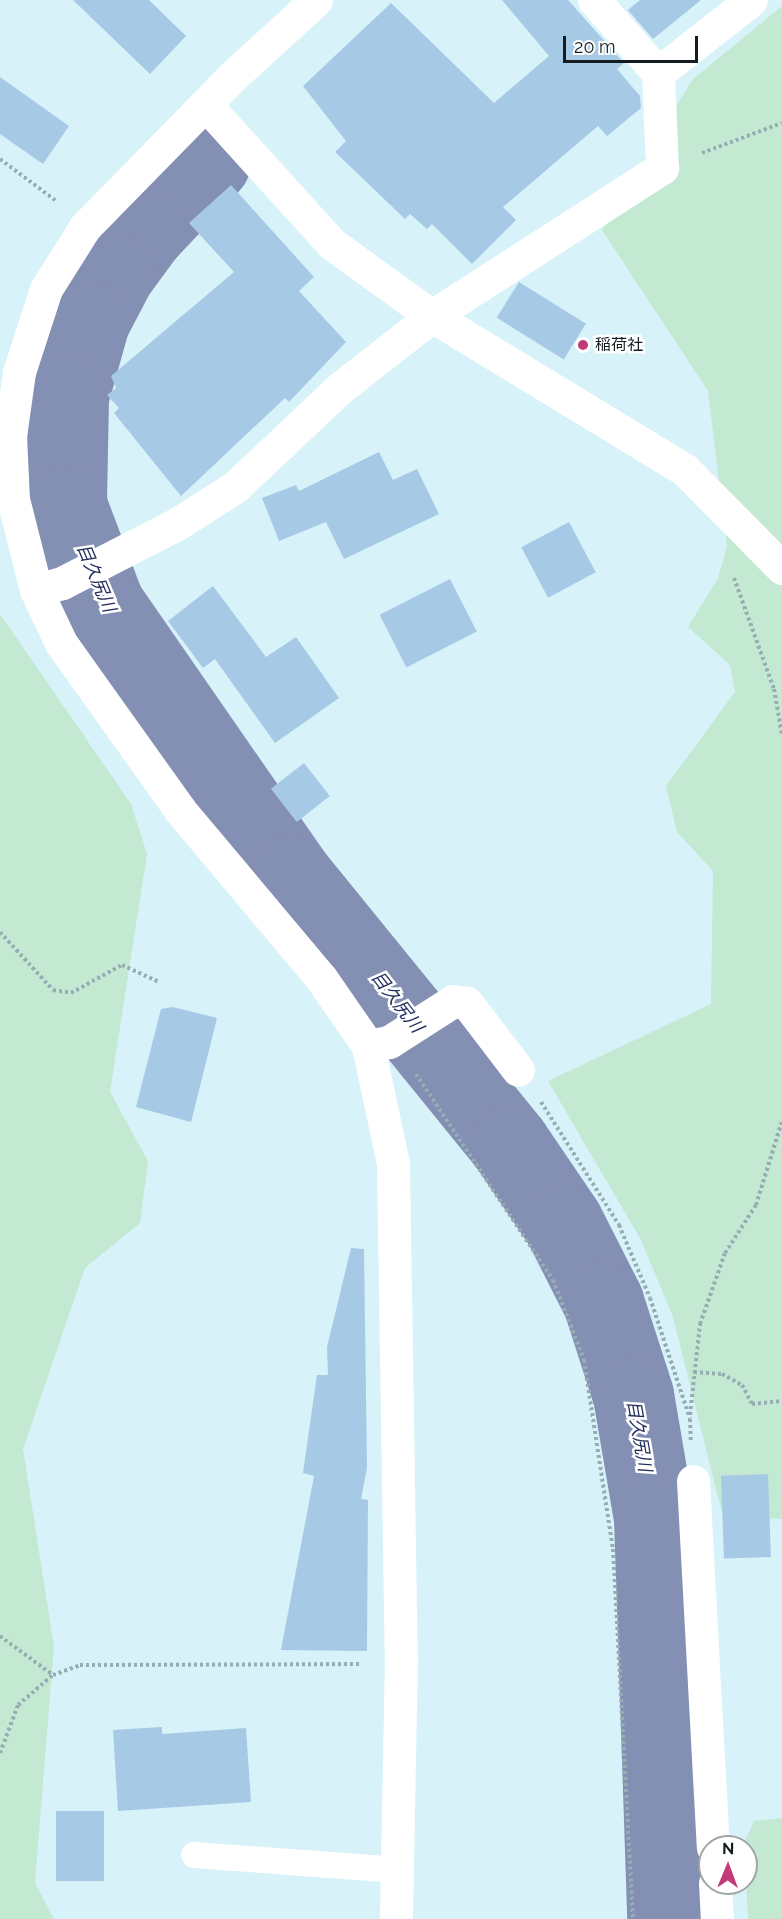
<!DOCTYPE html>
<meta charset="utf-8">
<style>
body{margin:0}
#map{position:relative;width:782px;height:1919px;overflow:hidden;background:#d7f2f9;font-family:Raleway,"Noto Sans JP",sans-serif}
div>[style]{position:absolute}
.green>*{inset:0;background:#c3e9d2}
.river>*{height:81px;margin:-40.5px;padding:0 40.5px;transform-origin:40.5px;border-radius:40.5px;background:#848fb4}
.building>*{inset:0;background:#a6c9e6;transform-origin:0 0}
.path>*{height:4px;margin-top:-2px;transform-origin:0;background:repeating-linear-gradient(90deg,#97adb3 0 3px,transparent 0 6px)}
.service>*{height:26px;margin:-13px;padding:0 13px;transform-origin:13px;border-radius:13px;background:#fff}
.minor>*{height:33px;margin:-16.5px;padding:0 16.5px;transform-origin:16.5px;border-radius:16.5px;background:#fff}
.tertiary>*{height:33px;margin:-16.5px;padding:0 16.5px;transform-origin:16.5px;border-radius:16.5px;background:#fff}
.dots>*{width:16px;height:16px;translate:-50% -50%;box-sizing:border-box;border:3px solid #fff;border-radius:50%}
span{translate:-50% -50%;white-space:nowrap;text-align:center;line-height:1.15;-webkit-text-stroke:5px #fff;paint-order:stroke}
.poi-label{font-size:16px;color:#131d20}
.left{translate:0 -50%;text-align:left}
.water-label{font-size:18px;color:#242e5e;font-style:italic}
.north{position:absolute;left:698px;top:1835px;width:60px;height:60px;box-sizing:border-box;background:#fff;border:2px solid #a1a5a6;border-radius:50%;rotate:1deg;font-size:16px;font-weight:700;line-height:24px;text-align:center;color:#131d20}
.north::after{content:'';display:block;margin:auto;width:21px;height:27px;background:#c23b79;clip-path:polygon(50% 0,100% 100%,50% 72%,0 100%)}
.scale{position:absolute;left:563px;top:36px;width:135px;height:27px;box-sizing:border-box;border:3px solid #131d20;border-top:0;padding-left:8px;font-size:18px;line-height:21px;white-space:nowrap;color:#131d20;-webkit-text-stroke:4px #fff;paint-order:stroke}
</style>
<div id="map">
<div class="green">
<div style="clip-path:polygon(782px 6px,782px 1519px,723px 1517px,673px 1317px,641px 1240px,548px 1081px,711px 1004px,713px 871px,677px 832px,666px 786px,735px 692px,730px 665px,688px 627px,718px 578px,727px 547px,708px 391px,602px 230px,692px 80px)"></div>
<div style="clip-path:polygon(0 614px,131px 804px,147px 854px,110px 1092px,148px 1161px,140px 1223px,85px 1268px,23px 1449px,54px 1647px,35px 1882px,54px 1919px,0 1919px)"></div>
<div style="clip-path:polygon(782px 1818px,782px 1919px,748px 1919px,744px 1843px,754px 1821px)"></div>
</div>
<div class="river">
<div style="left:210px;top:162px;width:96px;rotate:133.3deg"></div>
<div style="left:144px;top:232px;width:51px;rotate:126.2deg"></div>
<div style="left:114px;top:273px;width:54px;rotate:117.5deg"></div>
<div style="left:89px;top:321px;width:78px;rotate:105.6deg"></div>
<div style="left:68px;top:396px;width:109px;rotate:91.1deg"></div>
<div style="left:66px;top:505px;width:107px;rotate:69.2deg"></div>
<div style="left:104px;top:605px;width:327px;rotate:55.3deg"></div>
<div style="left:290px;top:874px;width:349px;rotate:50.9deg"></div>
<div style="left:510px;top:1145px;width:94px;rotate:55.8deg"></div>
<div style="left:563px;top:1223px;width:89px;rotate:63.1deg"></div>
<div style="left:603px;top:1302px;width:98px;rotate:72.1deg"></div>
<div style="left:633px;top:1395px;width:125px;rotate:80.3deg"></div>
<div style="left:654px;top:1518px;width:401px;rotate:88.1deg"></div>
</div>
<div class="building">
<div style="clip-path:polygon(73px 0,149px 0,186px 36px,150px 74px)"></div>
<div style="clip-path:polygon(502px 0,568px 0,624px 63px,617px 69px,640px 96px,641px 108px,607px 136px,598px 126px,503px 207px,516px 220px,472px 264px,432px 224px,427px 229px,410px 214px,405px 219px,335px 152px,346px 141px,303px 86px,391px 3px,494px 103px,549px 56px)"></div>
<div style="clip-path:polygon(640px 0,701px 0,653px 39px,628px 10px)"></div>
<div style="clip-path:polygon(0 77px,69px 126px,43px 164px,0 134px)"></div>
<div style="clip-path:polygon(231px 185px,314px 277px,299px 291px,346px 342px,289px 402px,285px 398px,181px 496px,114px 413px,119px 408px,107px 395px,116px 388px,111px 376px,234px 272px,189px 223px)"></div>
<div style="left:519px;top:282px;width:79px;height:42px;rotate:32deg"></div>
<div style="clip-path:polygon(379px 452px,393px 480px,417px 469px,439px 514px,344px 559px,326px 522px,279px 541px,262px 498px,296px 485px,299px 491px)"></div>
<div style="left:569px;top:522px;width:57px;height:54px;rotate:62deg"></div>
<div style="left:450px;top:579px;width:59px;height:79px;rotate:63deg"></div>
<div style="clip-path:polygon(213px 586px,266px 657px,296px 637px,339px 698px,275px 743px,215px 659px,203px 668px,168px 621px)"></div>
<div style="left:304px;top:763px;width:42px;height:42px;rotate:52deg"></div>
<div style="clip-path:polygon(173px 1007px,217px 1018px,191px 1122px,136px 1107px,161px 1009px)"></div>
<div style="clip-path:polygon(351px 1248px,364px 1249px,367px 1468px,361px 1499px,368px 1500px,367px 1651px,281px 1650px,314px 1476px,303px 1473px,317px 1375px,328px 1375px,327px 1347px)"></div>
<div style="left:768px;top:1474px;width:83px;height:47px;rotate:88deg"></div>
<div style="clip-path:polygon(162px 1727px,162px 1734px,246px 1728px,251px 1802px,118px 1811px,113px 1730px)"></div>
<div style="left:56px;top:1811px;width:48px;height:70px"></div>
</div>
<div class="path">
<div style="left:702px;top:153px;width:85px;rotate:-20.6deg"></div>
<div style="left:0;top:159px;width:69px;rotate:36.7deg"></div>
<div style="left:734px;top:578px;width:118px;rotate:70.2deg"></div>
<div style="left:774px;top:689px;width:47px;rotate:80.1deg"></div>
<div style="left:0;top:932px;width:79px;rotate:47.6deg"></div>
<div style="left:53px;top:990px;width:18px;rotate:9deg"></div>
<div style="left:71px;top:993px;width:58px;rotate:-28.8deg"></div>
<div style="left:122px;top:965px;width:41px;rotate:24.7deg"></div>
<div style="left:416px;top:1074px;width:247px;rotate:56.4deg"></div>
<div style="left:553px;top:1280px;width:86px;rotate:68.8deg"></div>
<div style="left:584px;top:1360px;width:191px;rotate:81.3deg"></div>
<div style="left:613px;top:1549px;width:371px;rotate:86.9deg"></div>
<div style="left:541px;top:1102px;width:146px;rotate:57.6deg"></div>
<div style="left:619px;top:1225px;width:79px;rotate:67deg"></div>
<div style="left:650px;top:1298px;width:127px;rotate:71.7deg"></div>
<div style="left:690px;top:1419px;width:24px;rotate:88deg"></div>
<div style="left:694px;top:1372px;width:28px;rotate:4deg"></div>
<div style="left:722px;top:1374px;width:23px;rotate:29deg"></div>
<div style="left:742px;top:1385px;width:21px;rotate:62deg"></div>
<div style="left:752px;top:1404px;width:30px;rotate:-6deg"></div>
<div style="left:690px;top:1415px;width:92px;rotate:-83.7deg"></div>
<div style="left:700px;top:1324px;width:75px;rotate:-70.6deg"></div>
<div style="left:725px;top:1253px;width:57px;rotate:-57.1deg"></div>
<div style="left:756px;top:1205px;width:88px;rotate:-72.8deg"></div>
<div style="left:0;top:1636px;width:66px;rotate:36.3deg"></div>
<div style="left:0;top:1753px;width:51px;rotate:-69.4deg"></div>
<div style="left:18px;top:1705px;width:46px;rotate:-40.6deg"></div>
<div style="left:53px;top:1675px;width:29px;rotate:-20deg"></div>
<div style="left:80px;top:1665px;width:281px;rotate:-0.2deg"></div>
</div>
<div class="service">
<div style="left:194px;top:1855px;width:205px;rotate:4.2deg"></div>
</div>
<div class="minor">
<div style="left:594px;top:0;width:97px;rotate:48.8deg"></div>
<div style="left:206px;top:105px;width:188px;rotate:47.8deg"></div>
<div style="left:332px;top:244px;width:123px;rotate:35.8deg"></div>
<div style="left:432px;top:316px;width:296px;rotate:31.3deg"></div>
<div style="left:685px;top:470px;width:138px;rotate:45.3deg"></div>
<div style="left:36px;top:590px;width:27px;rotate:-15deg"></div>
<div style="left:62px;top:583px;width:129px;rotate:-27.2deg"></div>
<div style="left:177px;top:524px;width:69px;rotate:-32.5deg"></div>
<div style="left:235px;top:487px;width:144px;rotate:-43.3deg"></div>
<div style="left:340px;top:388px;width:117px;rotate:-38deg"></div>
<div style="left:432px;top:316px;width:274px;rotate:-32.8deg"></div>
<div style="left:662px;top:168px;width:95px;rotate:-92.4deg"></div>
<div style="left:658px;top:73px;width:118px;rotate:-38.1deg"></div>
<div style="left:368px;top:1046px;width:21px;rotate:-11deg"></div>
<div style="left:389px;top:1042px;width:76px;rotate:-32.6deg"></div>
<div style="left:453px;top:1001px;width:14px;rotate:8deg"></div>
<div style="left:467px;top:1003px;width:84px;rotate:52.7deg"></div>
<div style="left:693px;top:1481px;width:367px;rotate:86.9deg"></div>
<div style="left:715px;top:1883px;width:36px;rotate:87deg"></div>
</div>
<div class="tertiary">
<div style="left:316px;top:0;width:114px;rotate:137.5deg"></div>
<div style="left:232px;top:77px;width:210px;rotate:134.4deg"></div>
<div style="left:85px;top:227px;width:73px;rotate:122.2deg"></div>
<div style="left:46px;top:289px;width:87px;rotate:108deg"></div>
<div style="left:19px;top:372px;width:65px;rotate:98deg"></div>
<div style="left:10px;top:436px;width:63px;rotate:87.3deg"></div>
<div style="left:13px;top:499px;width:94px;rotate:75.8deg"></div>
<div style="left:36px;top:590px;width:59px;rotate:64.7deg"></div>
<div style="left:61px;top:643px;width:205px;rotate:54.5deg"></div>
<div style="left:180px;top:810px;width:219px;rotate:50deg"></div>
<div style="left:321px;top:978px;width:83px;rotate:55.3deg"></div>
<div style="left:368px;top:1046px;width:121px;rotate:78deg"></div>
<div style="left:393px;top:1164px;width:492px;rotate:89.1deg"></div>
<div style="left:401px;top:1656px;width:263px;rotate:91.1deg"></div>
</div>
<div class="dots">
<div style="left:583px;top:345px;background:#c23b79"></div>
</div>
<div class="poi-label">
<span class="left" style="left:595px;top:345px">稲荷社</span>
</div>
<div class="water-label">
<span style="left:96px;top:578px;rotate:67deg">目久尻川</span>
<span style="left:397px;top:1002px;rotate:52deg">目久尻川</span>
<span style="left:639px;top:1436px;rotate:80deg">目久尻川</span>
</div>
<div class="north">N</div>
<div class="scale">20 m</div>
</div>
